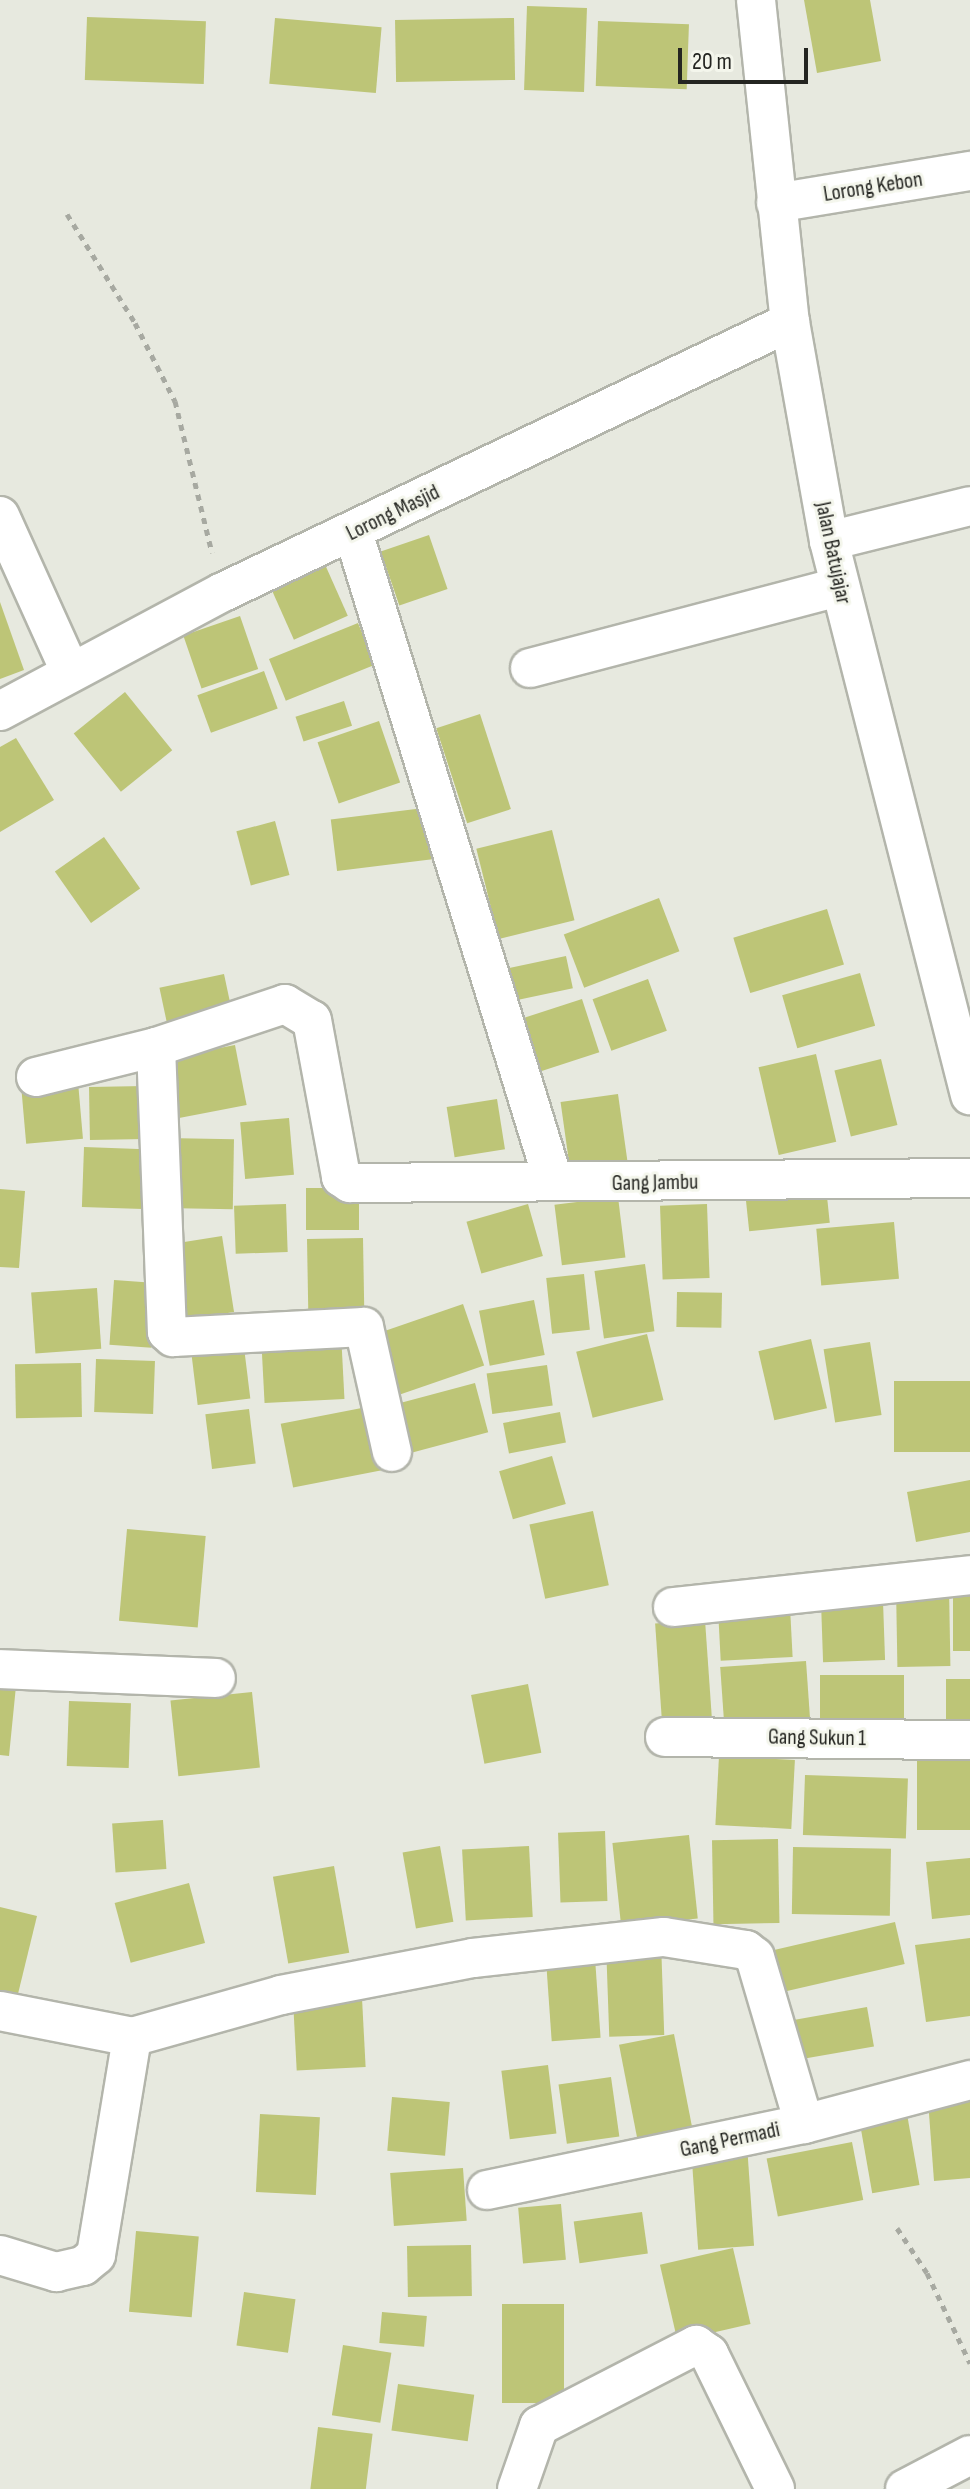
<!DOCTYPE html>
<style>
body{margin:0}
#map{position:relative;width:970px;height:2489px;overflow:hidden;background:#e7e9df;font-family:"Sofia Sans Condensed",sans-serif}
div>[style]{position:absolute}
.building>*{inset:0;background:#bdc577;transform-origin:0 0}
.path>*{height:5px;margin-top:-2.5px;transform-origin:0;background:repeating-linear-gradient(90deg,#a7a9a1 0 6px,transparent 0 12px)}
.roads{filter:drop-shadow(2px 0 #b3b5ab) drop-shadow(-2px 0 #b3b5ab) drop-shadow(0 2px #b3b5ab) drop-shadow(0 -2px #b3b5ab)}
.minor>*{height:38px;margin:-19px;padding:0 19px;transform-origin:19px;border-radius:19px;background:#fff}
span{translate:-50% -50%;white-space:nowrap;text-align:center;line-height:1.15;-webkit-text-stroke:6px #f4f6ec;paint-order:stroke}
.street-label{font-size:22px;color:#242521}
.scale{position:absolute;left:678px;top:48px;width:130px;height:36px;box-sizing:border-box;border:4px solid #242521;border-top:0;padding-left:10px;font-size:24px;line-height:28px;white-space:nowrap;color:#242521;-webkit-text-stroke:6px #f4f6ec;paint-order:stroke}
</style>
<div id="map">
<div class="building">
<div style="clip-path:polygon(804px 0,870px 0,881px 61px,817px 73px)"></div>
<div style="left:527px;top:6px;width:60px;height:84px;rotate:2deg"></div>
<div style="left:87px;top:17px;width:119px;height:63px;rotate:2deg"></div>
<div style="left:275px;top:18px;width:107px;height:66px;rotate:5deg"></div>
<div style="left:514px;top:18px;width:62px;height:119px;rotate:89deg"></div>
<div style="left:598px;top:21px;width:91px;height:65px;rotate:2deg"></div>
<div style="left:429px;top:535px;width:57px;height:51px;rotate:71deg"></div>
<div style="left:323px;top:560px;width:61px;height:59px;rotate:66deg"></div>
<div style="clip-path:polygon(0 602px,24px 670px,0 679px)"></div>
<div style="left:240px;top:616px;width:56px;height:60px;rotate:71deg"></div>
<div style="left:358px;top:623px;width:45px;height:96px;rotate:68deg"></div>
<div style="left:264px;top:671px;width:40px;height:71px;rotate:70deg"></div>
<div style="left:125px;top:692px;width:75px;height:66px;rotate:51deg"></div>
<div style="left:344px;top:701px;width:26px;height:51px;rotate:72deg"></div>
<div style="left:480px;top:714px;width:100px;height:46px;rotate:72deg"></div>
<div style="left:379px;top:721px;width:65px;height:65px;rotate:71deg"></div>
<div style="clip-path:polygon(16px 738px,54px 800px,0 832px,0 747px)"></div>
<div style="left:432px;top:807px;width:52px;height:102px;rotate:83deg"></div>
<div style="left:275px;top:821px;width:56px;height:40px;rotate:75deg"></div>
<div style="left:552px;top:830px;width:93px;height:78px;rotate:76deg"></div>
<div style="left:104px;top:837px;width:63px;height:60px;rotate:55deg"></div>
<div style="left:659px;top:898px;width:57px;height:102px;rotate:69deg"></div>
<div style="left:827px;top:909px;width:58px;height:98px;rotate:73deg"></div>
<div style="left:566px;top:956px;width:33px;height:58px;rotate:78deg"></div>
<div style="left:860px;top:973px;width:55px;height:81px;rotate:74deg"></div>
<div style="left:224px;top:974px;width:43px;height:66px;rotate:78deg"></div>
<div style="left:648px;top:979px;width:55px;height:59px;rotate:70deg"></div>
<div style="left:582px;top:999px;width:56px;height:71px;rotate:72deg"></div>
<div style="left:235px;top:1045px;width:61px;height:78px;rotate:79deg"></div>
<div style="left:816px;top:1054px;width:90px;height:59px;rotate:77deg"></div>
<div style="left:881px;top:1059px;width:68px;height:48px;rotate:76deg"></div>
<div style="left:78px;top:1082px;width:57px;height:57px;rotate:85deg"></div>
<div style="left:145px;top:1086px;width:53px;height:56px;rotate:89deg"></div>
<div style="left:618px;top:1094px;width:73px;height:58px;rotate:82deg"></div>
<div style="left:497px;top:1099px;width:51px;height:51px;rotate:81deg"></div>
<div style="left:289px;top:1118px;width:57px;height:49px;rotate:85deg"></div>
<div style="left:166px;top:1138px;width:68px;height:70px;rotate:1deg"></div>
<div style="left:84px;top:1147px;width:61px;height:60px;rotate:2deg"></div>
<div style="left:826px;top:1187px;width:36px;height:81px;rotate:84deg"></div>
<div style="left:359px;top:1188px;width:42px;height:53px;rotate:90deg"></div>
<div style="clip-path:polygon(0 1189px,25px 1191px,19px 1268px,0 1267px)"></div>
<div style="left:618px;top:1197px;width:61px;height:64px;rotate:83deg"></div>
<div style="left:286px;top:1204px;width:48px;height:52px;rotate:88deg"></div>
<div style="left:528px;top:1204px;width:54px;height:64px;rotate:74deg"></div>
<div style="left:707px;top:1204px;width:74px;height:47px;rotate:88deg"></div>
<div style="left:894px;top:1222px;width:57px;height:78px;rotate:85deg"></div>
<div style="left:222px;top:1236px;width:77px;height:59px;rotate:81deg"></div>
<div style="left:363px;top:1238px;width:83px;height:56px;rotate:89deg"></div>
<div style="left:645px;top:1264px;width:68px;height:51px;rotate:82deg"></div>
<div style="left:584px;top:1274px;width:56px;height:38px;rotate:84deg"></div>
<div style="left:114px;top:1280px;width:42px;height:65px;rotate:4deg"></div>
<div style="left:97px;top:1288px;width:61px;height:66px;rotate:86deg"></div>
<div style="left:677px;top:1292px;width:45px;height:35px;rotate:1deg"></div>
<div style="left:534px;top:1300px;width:56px;height:56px;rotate:79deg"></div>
<div style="left:463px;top:1304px;width:65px;height:99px;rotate:71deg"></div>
<div style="left:341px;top:1333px;width:66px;height:80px;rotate:87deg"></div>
<div style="left:647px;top:1334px;width:68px;height:73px;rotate:76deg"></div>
<div style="left:243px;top:1339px;width:60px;height:53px;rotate:83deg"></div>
<div style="left:811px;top:1339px;width:71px;height:54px;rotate:77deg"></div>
<div style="left:870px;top:1342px;width:74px;height:47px;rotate:81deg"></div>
<div style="left:96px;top:1359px;width:59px;height:53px;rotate:2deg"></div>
<div style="left:81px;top:1363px;width:54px;height:66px;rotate:89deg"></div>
<div style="left:547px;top:1365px;width:41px;height:61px;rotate:82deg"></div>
<div style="left:970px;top:1381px;width:71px;height:76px;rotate:90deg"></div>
<div style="left:475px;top:1383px;width:51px;height:92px;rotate:75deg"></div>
<div style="left:372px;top:1406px;width:65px;height:93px;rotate:79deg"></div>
<div style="left:249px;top:1409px;width:55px;height:44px;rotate:83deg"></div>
<div style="left:560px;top:1412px;width:31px;height:58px;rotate:79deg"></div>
<div style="left:552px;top:1456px;width:50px;height:55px;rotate:74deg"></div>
<div style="clip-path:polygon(970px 1480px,970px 1532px,916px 1542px,907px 1492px)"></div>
<div style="left:593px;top:1511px;width:76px;height:65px;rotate:78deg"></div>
<div style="left:127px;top:1529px;width:79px;height:92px;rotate:5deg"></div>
<div style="left:949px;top:1586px;width:80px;height:53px;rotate:89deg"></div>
<div style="left:970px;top:1588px;width:63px;height:17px;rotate:90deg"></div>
<div style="left:883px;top:1601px;width:59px;height:62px;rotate:88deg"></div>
<div style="left:790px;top:1607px;width:50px;height:72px;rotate:87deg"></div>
<div style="left:705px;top:1620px;width:97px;height:50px;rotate:86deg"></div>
<div style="left:806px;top:1661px;width:67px;height:86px;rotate:86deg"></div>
<div style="clip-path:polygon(0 1675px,17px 1676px,9px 1756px,0 1755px)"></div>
<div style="left:904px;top:1675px;width:49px;height:84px;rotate:90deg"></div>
<div style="left:970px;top:1679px;width:42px;height:24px;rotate:90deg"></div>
<div style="left:528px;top:1684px;width:70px;height:58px;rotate:79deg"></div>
<div style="left:252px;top:1692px;width:76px;height:82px;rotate:84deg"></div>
<div style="left:69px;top:1701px;width:62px;height:65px;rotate:2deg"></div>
<div style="left:970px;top:1754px;width:76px;height:53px;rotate:90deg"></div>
<div style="left:719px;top:1756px;width:76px;height:69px;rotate:3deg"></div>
<div style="left:805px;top:1775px;width:103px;height:60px;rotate:2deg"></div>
<div style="left:163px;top:1820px;width:49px;height:51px;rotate:86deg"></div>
<div style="left:605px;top:1831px;width:70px;height:47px;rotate:88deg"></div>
<div style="left:689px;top:1835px;width:84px;height:77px;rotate:84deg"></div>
<div style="left:778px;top:1839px;width:84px;height:66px;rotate:89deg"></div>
<div style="left:440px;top:1846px;width:77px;height:38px;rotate:80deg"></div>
<div style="left:529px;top:1846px;width:71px;height:67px;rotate:87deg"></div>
<div style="left:793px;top:1847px;width:98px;height:67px;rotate:1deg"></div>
<div style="clip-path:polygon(970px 1858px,970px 1915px,932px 1919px,926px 1862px)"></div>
<div style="left:334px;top:1866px;width:88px;height:62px;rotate:80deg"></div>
<div style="left:189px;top:1883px;width:62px;height:77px;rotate:75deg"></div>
<div style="clip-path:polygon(0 1907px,37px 1916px,16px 2002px,0 1998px)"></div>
<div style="left:895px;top:1922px;width:43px;height:133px;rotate:77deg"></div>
<div style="clip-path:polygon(970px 1938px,970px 2016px,926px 2022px,915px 1945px)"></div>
<div style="left:661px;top:1942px;width:93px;height:55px;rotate:88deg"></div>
<div style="left:595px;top:1958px;width:80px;height:49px;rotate:86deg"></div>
<div style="left:362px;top:1998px;width:69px;height:69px;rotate:87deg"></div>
<div style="left:867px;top:2007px;width:40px;height:76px;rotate:80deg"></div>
<div style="left:674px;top:2034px;width:98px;height:56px;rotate:79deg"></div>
<div style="left:548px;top:2065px;width:69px;height:47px;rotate:83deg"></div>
<div style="left:611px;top:2077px;width:60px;height:53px;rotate:82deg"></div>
<div style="left:392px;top:2097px;width:58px;height:54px;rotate:5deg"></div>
<div style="clip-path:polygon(970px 2097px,970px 2178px,934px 2181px,928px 2100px)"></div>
<div style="left:260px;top:2114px;width:60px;height:78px;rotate:3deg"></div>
<div style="left:907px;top:2114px;width:72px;height:48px;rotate:80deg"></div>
<div style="left:852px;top:2142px;width:59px;height:87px;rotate:79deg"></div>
<div style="left:747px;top:2145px;width:101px;height:56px;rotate:86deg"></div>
<div style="left:463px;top:2168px;width:53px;height:73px;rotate:86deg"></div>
<div style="left:561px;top:2204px;width:56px;height:43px;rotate:85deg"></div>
<div style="left:642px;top:2212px;width:42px;height:69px;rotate:82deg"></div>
<div style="left:136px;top:2231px;width:63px;height:81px;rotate:5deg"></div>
<div style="left:471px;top:2245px;width:51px;height:64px;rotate:89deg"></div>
<div style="left:733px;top:2248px;width:78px;height:75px;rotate:77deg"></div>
<div style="left:244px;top:2292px;width:52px;height:54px;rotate:8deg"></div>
<div style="left:502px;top:2304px;width:62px;height:99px"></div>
<div style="left:382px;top:2312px;width:45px;height:31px;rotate:5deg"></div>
<div style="left:343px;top:2345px;width:49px;height:71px;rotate:9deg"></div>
<div style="left:398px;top:2384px;width:77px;height:47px;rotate:8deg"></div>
<div style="left:318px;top:2427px;width:55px;height:63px;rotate:7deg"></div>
</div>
<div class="path">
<div style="left:67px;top:214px;width:128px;rotate:58deg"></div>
<div style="left:135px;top:323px;width:88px;rotate:62.9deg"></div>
<div style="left:175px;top:401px;width:156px;rotate:76.3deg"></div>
<div style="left:897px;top:2228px;width:54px;rotate:56.3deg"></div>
<div style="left:927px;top:2273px;width:100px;rotate:64.5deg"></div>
</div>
<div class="roads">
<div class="minor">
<div style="left:756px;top:0;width:324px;rotate:84deg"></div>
<div style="left:790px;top:322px;width:222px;rotate:79.9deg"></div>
<div style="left:829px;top:541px;width:572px;rotate:75.72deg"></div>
<div style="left:776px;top:203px;width:197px;rotate:-9.4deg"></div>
<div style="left:0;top:516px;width:170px;rotate:65.7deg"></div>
<div style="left:353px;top:532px;width:678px;rotate:72.85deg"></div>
<div style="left:829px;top:541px;width:145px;rotate:-13.9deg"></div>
<div style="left:530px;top:668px;width:319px;rotate:-14.7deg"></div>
<div style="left:0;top:711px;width:253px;rotate:-28.1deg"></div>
<div style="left:223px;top:592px;width:628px;rotate:-25.46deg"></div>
<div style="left:156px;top:1047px;width:285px;rotate:87.8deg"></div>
<div style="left:167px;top:1332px;width:8px;rotate:40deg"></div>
<div style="left:173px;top:1337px;width:191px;rotate:-3deg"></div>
<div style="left:364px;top:1327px;width:128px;rotate:77.4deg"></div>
<div style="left:36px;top:1077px;width:124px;rotate:-14deg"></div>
<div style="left:156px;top:1047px;width:136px;rotate:-18.4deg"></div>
<div style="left:285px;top:1004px;width:31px;rotate:31deg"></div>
<div style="left:312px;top:1020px;width:160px;rotate:79.5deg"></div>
<div style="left:341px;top:1177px;width:11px;rotate:34deg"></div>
<div style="left:350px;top:1183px;width:620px;rotate:-0.46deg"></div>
<div style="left:673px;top:1607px;width:299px;rotate:-6.1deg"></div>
<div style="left:0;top:1669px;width:216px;rotate:2.4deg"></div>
<div style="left:665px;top:1737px;width:305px;rotate:0.6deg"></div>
<div style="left:0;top:2011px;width:135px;rotate:11.1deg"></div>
<div style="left:132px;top:2037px;width:155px;rotate:-15.7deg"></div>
<div style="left:281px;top:1995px;width:196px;rotate:-10.9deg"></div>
<div style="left:473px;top:1958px;width:192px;rotate:-6.3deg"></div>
<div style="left:664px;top:1937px;width:83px;rotate:9deg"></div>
<div style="left:746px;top:1950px;width:11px;rotate:38deg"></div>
<div style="left:755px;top:1957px;width:174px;rotate:73.6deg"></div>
<div style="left:487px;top:2190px;width:324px;rotate:-11.8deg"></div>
<div style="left:804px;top:2124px;width:172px;rotate:-14.8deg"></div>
<div style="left:0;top:2255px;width:59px;rotate:16.9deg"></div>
<div style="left:56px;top:2272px;width:28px;rotate:-13deg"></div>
<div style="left:83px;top:2266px;width:17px;rotate:-40deg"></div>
<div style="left:96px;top:2255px;width:221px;rotate:-80.6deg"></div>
<div style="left:517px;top:2489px;width:67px;rotate:-70.8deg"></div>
<div style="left:539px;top:2426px;width:177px;rotate:-27.3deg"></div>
<div style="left:696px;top:2345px;width:16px;rotate:35deg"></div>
<div style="left:709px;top:2354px;width:150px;rotate:63.9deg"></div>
<div style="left:905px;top:2489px;width:73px;rotate:-27.6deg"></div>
</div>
</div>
<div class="street-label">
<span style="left:873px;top:187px;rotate:-9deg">Lorong Kebon</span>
<span style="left:393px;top:513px;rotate:-26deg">Lorong Masjid</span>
<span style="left:833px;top:553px;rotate:78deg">Jalan Batujajar</span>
<span style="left:655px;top:1183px;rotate:-1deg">Gang Jambu</span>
<span style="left:817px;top:1738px;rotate:1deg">Gang Sukun 1</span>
<span style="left:730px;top:2140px;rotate:-12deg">Gang Permadi</span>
</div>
<div class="scale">20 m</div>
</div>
